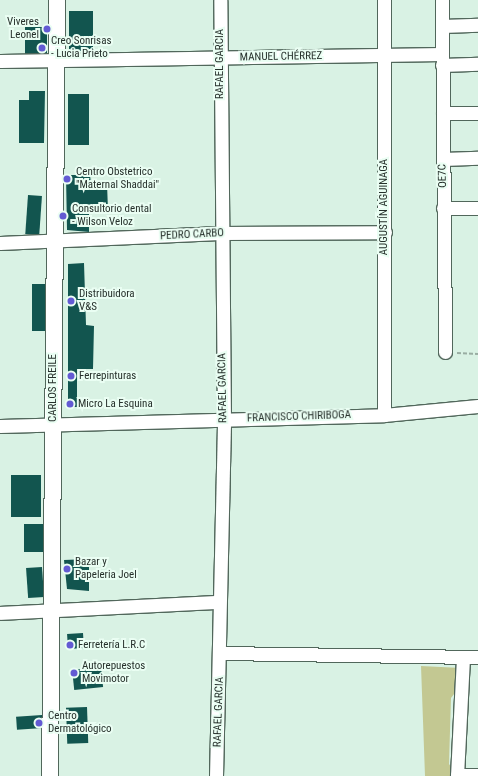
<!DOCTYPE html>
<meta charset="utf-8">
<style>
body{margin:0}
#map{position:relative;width:478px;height:776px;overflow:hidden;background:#d9f2e4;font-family:"Roboto Condensed",sans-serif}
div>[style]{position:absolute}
.green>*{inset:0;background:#c3c892}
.building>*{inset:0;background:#12554f;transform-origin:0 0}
.path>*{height:2px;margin-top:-1px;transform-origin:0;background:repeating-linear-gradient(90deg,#99ada2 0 4px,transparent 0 6px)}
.roads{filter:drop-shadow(1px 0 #51675b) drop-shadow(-1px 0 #51675b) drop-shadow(0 1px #51675b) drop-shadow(0 -1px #51675b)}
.minor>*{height:13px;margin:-6.5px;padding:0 6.5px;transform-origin:6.5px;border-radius:6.5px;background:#fff}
.tertiary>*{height:16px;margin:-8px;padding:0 8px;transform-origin:8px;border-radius:8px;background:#fff}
.dots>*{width:11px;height:11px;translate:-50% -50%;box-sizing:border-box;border:2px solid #eafef3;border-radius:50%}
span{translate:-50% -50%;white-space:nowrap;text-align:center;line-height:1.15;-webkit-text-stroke:4px #eafef3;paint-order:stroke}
.poi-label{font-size:11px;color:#26302b}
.right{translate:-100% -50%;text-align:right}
.left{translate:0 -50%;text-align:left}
.street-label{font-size:11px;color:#26302b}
</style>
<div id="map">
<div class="green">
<div style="clip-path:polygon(421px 666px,461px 668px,460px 686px,451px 698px,449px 764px,458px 776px,425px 776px)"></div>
</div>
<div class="building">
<div style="left:69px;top:11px;width:24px;height:40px"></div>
<div style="left:25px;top:27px;width:22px;height:27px"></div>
<div style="clip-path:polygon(29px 91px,45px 91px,44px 143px,19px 143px,19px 100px,29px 100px)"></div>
<div style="left:68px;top:94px;width:21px;height:51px"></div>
<div style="clip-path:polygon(66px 175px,90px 175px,91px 184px,107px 183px,108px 211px,89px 212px,89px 232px,67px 230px)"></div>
<div style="left:28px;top:195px;width:14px;height:39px;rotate:4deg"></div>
<div style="clip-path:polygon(84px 263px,86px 325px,94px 326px,93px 369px,77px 369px,77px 407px,68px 407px,68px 264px)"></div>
<div style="left:32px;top:284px;width:14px;height:47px"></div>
<div style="left:11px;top:475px;width:30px;height:42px"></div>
<div style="left:24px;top:524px;width:19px;height:28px"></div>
<div style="clip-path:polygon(89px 559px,89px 591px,67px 589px,64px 560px)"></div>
<div style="left:42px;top:567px;width:30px;height:16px;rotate:86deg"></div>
<div style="left:83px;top:633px;width:15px;height:16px;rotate:86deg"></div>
<div style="left:101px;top:667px;width:20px;height:29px;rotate:84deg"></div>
<div style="left:87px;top:707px;width:36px;height:21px;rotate:88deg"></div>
<div style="left:42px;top:715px;width:13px;height:26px;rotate:86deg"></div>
</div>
<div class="path">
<div style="left:457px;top:353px;width:21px;rotate:3deg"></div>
</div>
<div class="roads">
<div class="minor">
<div style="left:442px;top:0;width:352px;rotate:89.5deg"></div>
<div style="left:442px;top:26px;width:36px;rotate:-2deg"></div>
<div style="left:0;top:61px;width:442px;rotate:-0.9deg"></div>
<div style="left:442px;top:65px;width:36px;rotate:-2deg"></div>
<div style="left:443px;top:113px;width:35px"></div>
<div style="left:443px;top:159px;width:35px;rotate:-2deg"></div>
<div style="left:443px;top:208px;width:35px"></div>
<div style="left:0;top:243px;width:220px;rotate:-2.6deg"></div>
<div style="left:220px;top:233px;width:165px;rotate:-0.3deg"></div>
<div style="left:384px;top:415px;width:415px;rotate:-90deg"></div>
<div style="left:0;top:426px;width:384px;rotate:-1.6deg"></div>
<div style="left:384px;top:415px;width:94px;rotate:-5.5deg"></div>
<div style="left:0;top:613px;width:219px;rotate:-2.9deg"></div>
<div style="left:221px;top:653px;width:257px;rotate:0.9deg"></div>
<div style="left:457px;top:775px;width:21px"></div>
<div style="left:216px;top:776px;width:356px;rotate:-88.7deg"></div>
<div style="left:224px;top:420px;width:420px;rotate:-90.5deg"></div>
<div style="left:457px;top:776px;width:119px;rotate:-87.1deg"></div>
</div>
<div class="tertiary">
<div style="left:50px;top:776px;width:776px;rotate:-89.48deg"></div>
</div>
</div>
<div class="dots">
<div style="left:47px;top:29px;background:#635ad3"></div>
<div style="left:42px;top:48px;background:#635ad3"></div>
<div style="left:67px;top:179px;background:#635ad3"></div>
<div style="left:63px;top:216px;background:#635ad3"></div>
<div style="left:71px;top:301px;background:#635ad3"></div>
<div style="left:71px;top:376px;background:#635ad3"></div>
<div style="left:70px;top:404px;background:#635ad3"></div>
<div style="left:67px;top:569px;background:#635ad3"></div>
<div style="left:70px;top:645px;background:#635ad3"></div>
<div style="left:74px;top:673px;background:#635ad3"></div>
<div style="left:39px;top:723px;background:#635ad3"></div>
</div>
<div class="poi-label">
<span class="right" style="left:39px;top:29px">Viveres<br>Leonel</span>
<span class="left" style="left:51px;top:48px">Creo Sonrisas<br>- Lucia Prieto</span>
<span class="left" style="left:76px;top:179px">Centro Obstetrico<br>"Maternal Shaddai"</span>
<span class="left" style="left:72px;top:216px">Consultorio dental<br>- Wilson Veloz</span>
<span class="left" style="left:79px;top:301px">Distribuidora<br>V&amp;S</span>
<span class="left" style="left:79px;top:376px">Ferrepinturas</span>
<span class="left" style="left:78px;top:404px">Micro La Esquina</span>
<span class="left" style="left:75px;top:569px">Bazar y<br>Papeleria Joel</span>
<span class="left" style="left:78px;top:645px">Ferretería L.R.C</span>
<span class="left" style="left:82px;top:673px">Autorepuestos<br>Movimotor</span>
<span class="left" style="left:48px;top:723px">Centro<br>Dermatológico</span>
</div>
<div class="street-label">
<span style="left:281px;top:57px;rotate:-1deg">MANUEL CHÉRREZ</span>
<span style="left:220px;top:64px;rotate:-90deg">RAFAEL GARCIA</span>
<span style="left:443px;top:176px;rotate:-91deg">OE7C</span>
<span style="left:384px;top:207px;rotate:-90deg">AUGUSTÍN AGUINAGA</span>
<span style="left:192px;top:235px;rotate:-3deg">PEDRO CARBO</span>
<span style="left:53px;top:388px;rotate:-90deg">CARLOS FREILE</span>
<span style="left:223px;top:388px;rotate:-91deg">RAFAEL GARCIA</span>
<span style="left:299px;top:417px;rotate:-2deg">FRANCISCO CHIRIBOGA</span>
<span style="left:219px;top:712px;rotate:-88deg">RAFAEL GARCIA</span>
</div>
</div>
